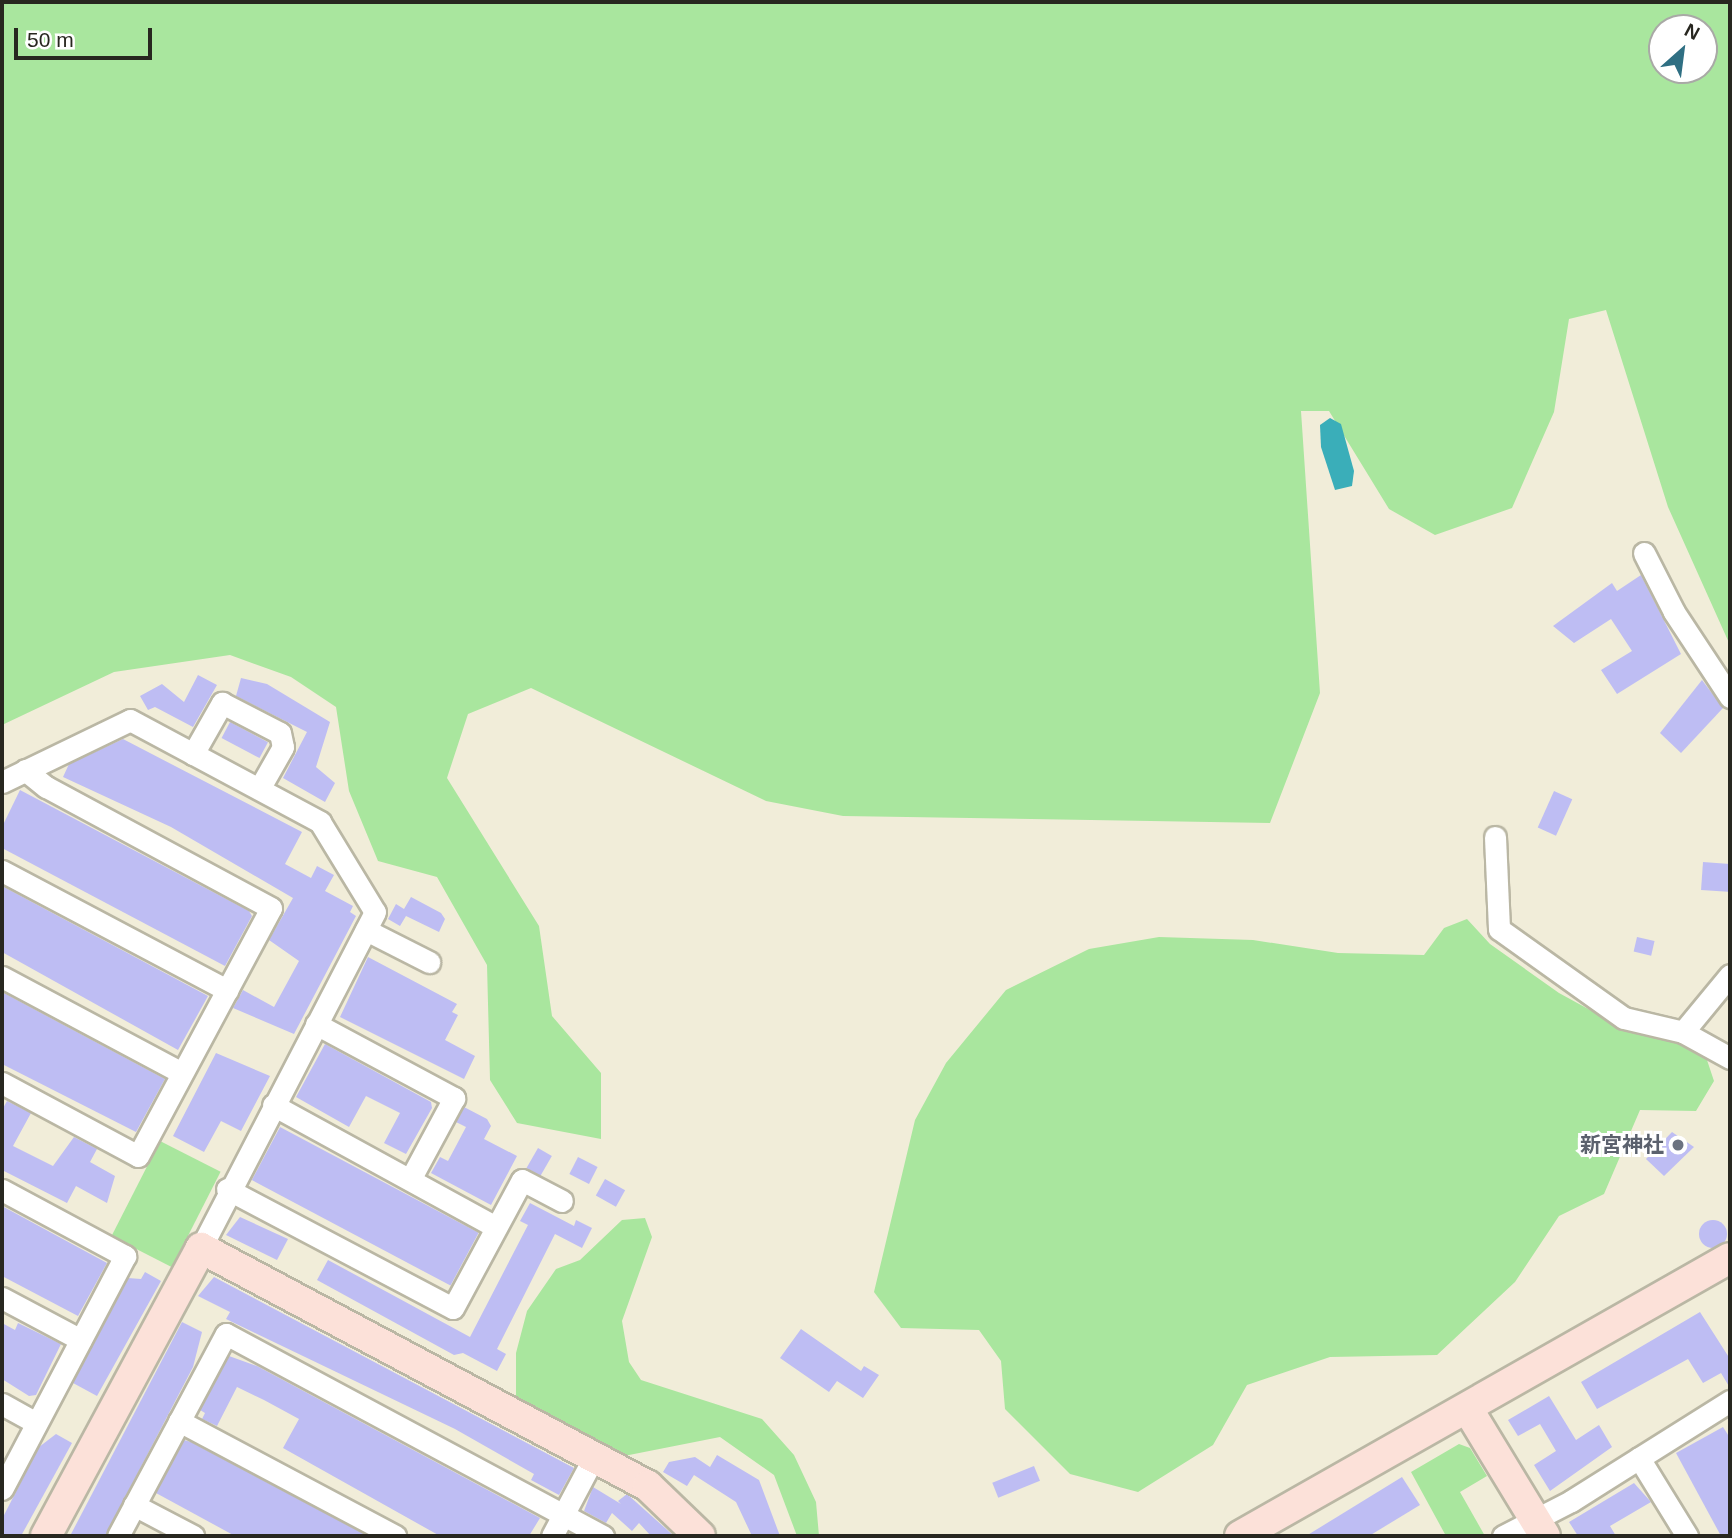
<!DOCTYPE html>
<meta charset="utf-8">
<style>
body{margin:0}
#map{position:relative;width:1732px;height:1538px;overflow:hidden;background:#f1edd9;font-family:Helvetica,"Noto Sans JP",sans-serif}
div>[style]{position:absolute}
.green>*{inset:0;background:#a9e69e;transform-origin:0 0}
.water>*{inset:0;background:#3aaeb9}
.building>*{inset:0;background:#bebdf3;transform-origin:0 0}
.round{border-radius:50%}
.roads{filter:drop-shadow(2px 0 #bab7a4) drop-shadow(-2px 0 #bab7a4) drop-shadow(0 2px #bab7a4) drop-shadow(0 -2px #bab7a4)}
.street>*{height:21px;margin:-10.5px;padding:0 10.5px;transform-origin:10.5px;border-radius:10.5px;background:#fff}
.secondary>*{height:30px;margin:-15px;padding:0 15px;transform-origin:15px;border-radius:15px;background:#fce1d9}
.dots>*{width:19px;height:19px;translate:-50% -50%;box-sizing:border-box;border:4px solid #fff;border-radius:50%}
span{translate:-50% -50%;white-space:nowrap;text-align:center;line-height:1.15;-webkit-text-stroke:6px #fff;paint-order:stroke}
.worship-label{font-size:21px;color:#5b616d;font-weight:700}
.right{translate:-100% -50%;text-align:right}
.frame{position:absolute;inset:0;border:4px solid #282720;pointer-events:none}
.north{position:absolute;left:1648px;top:14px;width:70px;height:70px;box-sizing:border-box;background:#fff;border:2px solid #a9a9a6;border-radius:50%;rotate:28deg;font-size:19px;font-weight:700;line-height:28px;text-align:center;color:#282720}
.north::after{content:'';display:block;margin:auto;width:24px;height:32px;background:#2f6f83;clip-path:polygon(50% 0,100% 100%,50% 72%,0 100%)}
.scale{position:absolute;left:14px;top:28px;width:138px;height:32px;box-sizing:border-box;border:4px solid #282720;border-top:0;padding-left:9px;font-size:21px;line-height:24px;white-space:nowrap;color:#282720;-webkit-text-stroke:5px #fff;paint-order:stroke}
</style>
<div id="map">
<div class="green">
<div style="clip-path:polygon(evenodd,2px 2px,1730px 2px,1730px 645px,1668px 507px,1606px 310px,1569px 319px,1554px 412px,1512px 508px,1435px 535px,1389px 509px,1329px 411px,1301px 411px,1320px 693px,1270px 823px,843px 816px,766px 801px,531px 688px,468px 714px,447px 778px,539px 926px,552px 1016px,601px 1073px,601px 1139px,517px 1123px,490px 1080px,487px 965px,437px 877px,378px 861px,349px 791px,336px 707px,291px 677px,230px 655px,114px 672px,2px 725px,2px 2px,1662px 28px,1704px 28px,1704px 70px,1662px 70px,1662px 28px)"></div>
<div style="clip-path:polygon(1467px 919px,1490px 944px,1559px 993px,1612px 1022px,1663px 1033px,1706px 1057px,1714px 1081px,1696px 1111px,1640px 1110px,1604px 1194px,1559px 1216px,1515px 1282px,1437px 1355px,1330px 1357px,1247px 1385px,1213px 1445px,1138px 1492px,1070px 1474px,1005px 1409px,1001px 1361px,979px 1330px,901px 1328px,874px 1292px,915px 1120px,946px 1063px,1006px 990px,1089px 949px,1159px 937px,1253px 940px,1338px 953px,1424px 955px,1444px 928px)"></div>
<div style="left:160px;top:1141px;width:68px;height:107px;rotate:27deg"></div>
<div style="clip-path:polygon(645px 1218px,652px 1237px,622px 1321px,629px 1362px,641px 1380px,762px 1419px,794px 1455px,816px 1502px,819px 1536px,797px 1536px,774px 1475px,720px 1437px,624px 1456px,516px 1398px,516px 1353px,527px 1311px,556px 1269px,580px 1260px,622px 1220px)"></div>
<div style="clip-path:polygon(1459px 1444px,1470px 1448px,1487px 1476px,1460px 1492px,1485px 1536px,1446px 1536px,1411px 1472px)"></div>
</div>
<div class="water">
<div style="clip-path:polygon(1330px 418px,1341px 424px,1354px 471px,1352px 486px,1335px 490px,1321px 447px,1320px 425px)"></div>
</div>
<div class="building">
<div style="clip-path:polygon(1641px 575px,1681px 654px,1617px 694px,1601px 670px,1632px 651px,1611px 619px,1574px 643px,1553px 626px,1612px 583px,1617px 591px)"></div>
<div style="clip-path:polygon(198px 675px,217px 685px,193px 727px,155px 707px,148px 710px,140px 696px,162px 684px,184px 702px)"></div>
<div style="clip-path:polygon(241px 678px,267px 684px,330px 722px,316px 767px,335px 783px,325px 802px,283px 778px,307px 732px,236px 696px)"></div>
<div style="clip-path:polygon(1702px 680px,1723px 708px,1681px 753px,1660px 733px)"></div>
<div style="left:230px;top:722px;width:43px;height:18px;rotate:28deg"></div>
<div style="clip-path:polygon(123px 739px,302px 832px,285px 864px,311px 878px,317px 866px,334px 875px,325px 891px,353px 906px,350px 912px,356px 916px,294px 1034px,233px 1008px,243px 990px,274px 1007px,299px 961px,269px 940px,293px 898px,171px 827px,63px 777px,69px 764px)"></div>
<div style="clip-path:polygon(20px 790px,249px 911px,252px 916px,225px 966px,2px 848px,2px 827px)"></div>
<div style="left:1554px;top:791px;width:20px;height:40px;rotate:24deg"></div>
<div style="left:1703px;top:862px;width:27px;height:28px;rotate:4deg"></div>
<div style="clip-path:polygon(2px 886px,208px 996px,178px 1050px,2px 952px)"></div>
<div style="clip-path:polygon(411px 897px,441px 913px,445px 919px,439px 932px,406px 916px,400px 926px,388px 919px,396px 904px,404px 909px)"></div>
<div style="left:1637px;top:937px;width:18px;height:15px;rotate:13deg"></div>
<div style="clip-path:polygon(368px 957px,457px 1004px,452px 1012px,458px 1015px,445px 1040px,475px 1056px,464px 1079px,340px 1017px)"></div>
<div style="clip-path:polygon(2px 992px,165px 1079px,136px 1132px,2px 1064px)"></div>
<div style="clip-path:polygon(325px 1044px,431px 1102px,432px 1108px,406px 1154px,384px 1143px,400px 1113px,366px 1096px,349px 1127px,296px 1097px)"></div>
<div style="clip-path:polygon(216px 1053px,270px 1076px,241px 1131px,221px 1121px,204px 1152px,173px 1136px)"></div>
<div style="clip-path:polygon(7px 1101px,31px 1113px,13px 1146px,53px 1166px,74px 1137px,97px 1149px,90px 1162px,115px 1176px,107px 1203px,76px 1186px,67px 1203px,2px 1170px,2px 1110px)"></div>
<div style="clip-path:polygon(464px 1107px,487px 1119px,491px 1126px,484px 1139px,517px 1156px,491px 1205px,431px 1173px,440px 1157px,448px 1161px,466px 1127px,456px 1122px)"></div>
<div style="left:280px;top:1127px;width:225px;height:60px;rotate:28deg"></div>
<div style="clip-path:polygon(1672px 1132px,1694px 1147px,1664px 1176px,1646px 1159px)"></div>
<div style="left:538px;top:1148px;width:16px;height:23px;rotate:30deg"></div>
<div style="left:578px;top:1157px;width:22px;height:19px;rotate:27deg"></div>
<div style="left:605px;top:1179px;width:23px;height:19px;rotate:29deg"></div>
<div style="clip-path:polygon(530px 1203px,574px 1226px,576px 1220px,592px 1228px,582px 1248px,555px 1234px,497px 1349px,506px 1354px,497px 1371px,463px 1353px,454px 1355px,317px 1280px,328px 1260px,470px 1337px,528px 1225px,520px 1221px)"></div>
<div style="clip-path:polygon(2px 1206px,107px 1263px,78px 1316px,2px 1276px)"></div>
<div style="clip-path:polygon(240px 1217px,288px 1239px,277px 1260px,226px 1235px)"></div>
<div class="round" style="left:1699px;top:1220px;width:28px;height:28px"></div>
<div style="clip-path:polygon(145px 1272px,161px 1281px,97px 1396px,73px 1383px,128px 1278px,141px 1279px)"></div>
<div style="clip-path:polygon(214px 1277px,574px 1468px,559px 1495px,531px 1480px,534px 1474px,455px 1429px,226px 1319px,230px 1312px,198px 1296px)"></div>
<div style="clip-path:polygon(1700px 1312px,1730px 1359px,1730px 1388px,1721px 1373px,1703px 1383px,1688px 1359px,1597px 1409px,1581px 1382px)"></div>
<div style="clip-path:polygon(182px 1322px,202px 1332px,193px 1367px,105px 1536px,70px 1536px)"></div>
<div style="clip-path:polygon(2px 1323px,15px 1330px,18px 1323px,61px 1344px,36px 1395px,29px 1396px,2px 1379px)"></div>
<div style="clip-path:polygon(801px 1329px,861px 1371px,864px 1366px,879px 1375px,863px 1398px,837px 1381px,829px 1392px,780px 1358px)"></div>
<div style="clip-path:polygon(229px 1356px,257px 1366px,540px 1518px,529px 1536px,440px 1536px,283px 1448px,299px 1419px,264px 1400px,237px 1387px,217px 1426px,202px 1419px,205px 1413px,200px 1410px)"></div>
<div style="clip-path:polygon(1549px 1396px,1576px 1440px,1599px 1425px,1612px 1447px,1550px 1491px,1534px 1465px,1556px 1451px,1540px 1424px,1518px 1436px,1508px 1420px)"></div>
<div style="clip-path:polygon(1723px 1427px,1730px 1438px,1730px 1536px,1721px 1536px,1676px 1453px)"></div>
<div style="clip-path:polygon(56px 1434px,72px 1443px,21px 1536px,2px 1536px,2px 1519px,39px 1447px)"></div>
<div style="clip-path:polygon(184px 1440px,191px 1442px,368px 1536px,235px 1536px,156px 1493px)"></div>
<div style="clip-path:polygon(717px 1455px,759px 1480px,780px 1536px,752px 1536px,736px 1502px,694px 1475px,687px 1486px,663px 1472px,669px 1462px,695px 1457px,710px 1467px)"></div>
<div style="left:1034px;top:1466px;width:16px;height:45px;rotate:68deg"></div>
<div style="clip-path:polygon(1402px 1477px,1420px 1505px,1369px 1536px,1306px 1536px)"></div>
<div style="clip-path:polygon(1634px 1483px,1651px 1502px,1610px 1526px,1616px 1536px,1578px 1536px,1569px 1522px)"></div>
<div style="clip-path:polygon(593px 1487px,621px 1504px,618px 1501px,627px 1494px,674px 1536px,651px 1536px,639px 1523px,632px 1531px,612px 1513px,606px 1523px,584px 1511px)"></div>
</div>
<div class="roads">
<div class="street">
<div style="left:1644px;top:553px;width:66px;rotate:63deg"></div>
<div style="left:1674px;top:612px;width:102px;rotate:56.6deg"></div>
<div style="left:193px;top:754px;width:59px;rotate:-60.4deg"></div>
<div style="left:222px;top:703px;width:65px;rotate:27.3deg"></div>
<div style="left:280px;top:733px;width:14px;rotate:78deg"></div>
<div style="left:283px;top:747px;width:48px;rotate:119.7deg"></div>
<div style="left:2px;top:782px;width:142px;rotate:-25.8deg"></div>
<div style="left:130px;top:720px;width:216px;rotate:28.2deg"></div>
<div style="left:320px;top:822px;width:105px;rotate:58.6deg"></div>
<div style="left:375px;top:912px;width:378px;rotate:117.4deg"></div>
<div style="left:1495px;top:837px;width:92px;rotate:87.5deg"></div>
<div style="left:1499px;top:929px;width:153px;rotate:35.5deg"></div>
<div style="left:1624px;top:1018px;width:61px;rotate:13.3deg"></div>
<div style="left:1683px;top:1032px;width:54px;rotate:29deg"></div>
<div style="left:2px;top:871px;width:255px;rotate:27.9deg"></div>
<div style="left:366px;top:930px;width:71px;rotate:26.9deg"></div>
<div style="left:2px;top:977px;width:204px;rotate:28.1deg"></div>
<div style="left:316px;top:1024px;width:157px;rotate:28.2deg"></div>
<div style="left:454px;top:1098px;width:91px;rotate:118.3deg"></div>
<div style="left:1683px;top:1032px;width:74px;rotate:-50.5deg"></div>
<div style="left:2px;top:1083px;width:154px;rotate:28.2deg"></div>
<div style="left:138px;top:1156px;width:281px;rotate:-61.8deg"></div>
<div style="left:271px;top:908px;width:255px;rotate:-151.7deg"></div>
<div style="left:46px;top:787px;width:27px;rotate:-141deg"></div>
<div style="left:273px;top:1105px;width:254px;rotate:28.7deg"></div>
<div style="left:227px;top:1189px;width:255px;rotate:27.8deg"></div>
<div style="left:453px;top:1308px;width:145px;rotate:-61.7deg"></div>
<div style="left:522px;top:1180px;width:45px;rotate:27.7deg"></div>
<div style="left:2px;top:1190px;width:140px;rotate:28.2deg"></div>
<div style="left:125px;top:1256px;width:263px;rotate:117.8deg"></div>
<div style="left:2px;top:1298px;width:89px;rotate:28deg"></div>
<div style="left:2px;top:1404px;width:39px;rotate:29deg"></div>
<div style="left:179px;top:1421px;width:245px;rotate:28deg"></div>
<div style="left:1639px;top:1458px;width:92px;rotate:58.4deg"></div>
<div style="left:134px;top:1505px;width:67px;rotate:27.7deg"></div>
<div style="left:118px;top:1536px;width:229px;rotate:-61.9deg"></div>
<div style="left:226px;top:1334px;width:428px;rotate:28.2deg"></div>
<div style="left:552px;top:1536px;width:89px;rotate:-62deg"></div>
<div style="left:1503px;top:1536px;width:76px;rotate:-27.2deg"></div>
<div style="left:1571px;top:1501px;width:188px;rotate:-32.2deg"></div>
</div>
<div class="secondary">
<div style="left:1469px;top:1411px;width:146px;rotate:58.7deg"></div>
<div style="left:46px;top:1536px;width:327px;rotate:-61.7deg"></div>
<div style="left:201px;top:1248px;width:506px;rotate:28.03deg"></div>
<div style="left:648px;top:1486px;width:72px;rotate:43.9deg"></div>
<div style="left:1240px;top:1536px;width:563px;rotate:-29.57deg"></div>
</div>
</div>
<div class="dots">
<div style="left:1678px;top:1145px;background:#6b7280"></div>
</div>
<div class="worship-label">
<span class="right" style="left:1664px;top:1145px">新宮神社</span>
</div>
<div class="frame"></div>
<div class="north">N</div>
<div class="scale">50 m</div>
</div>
